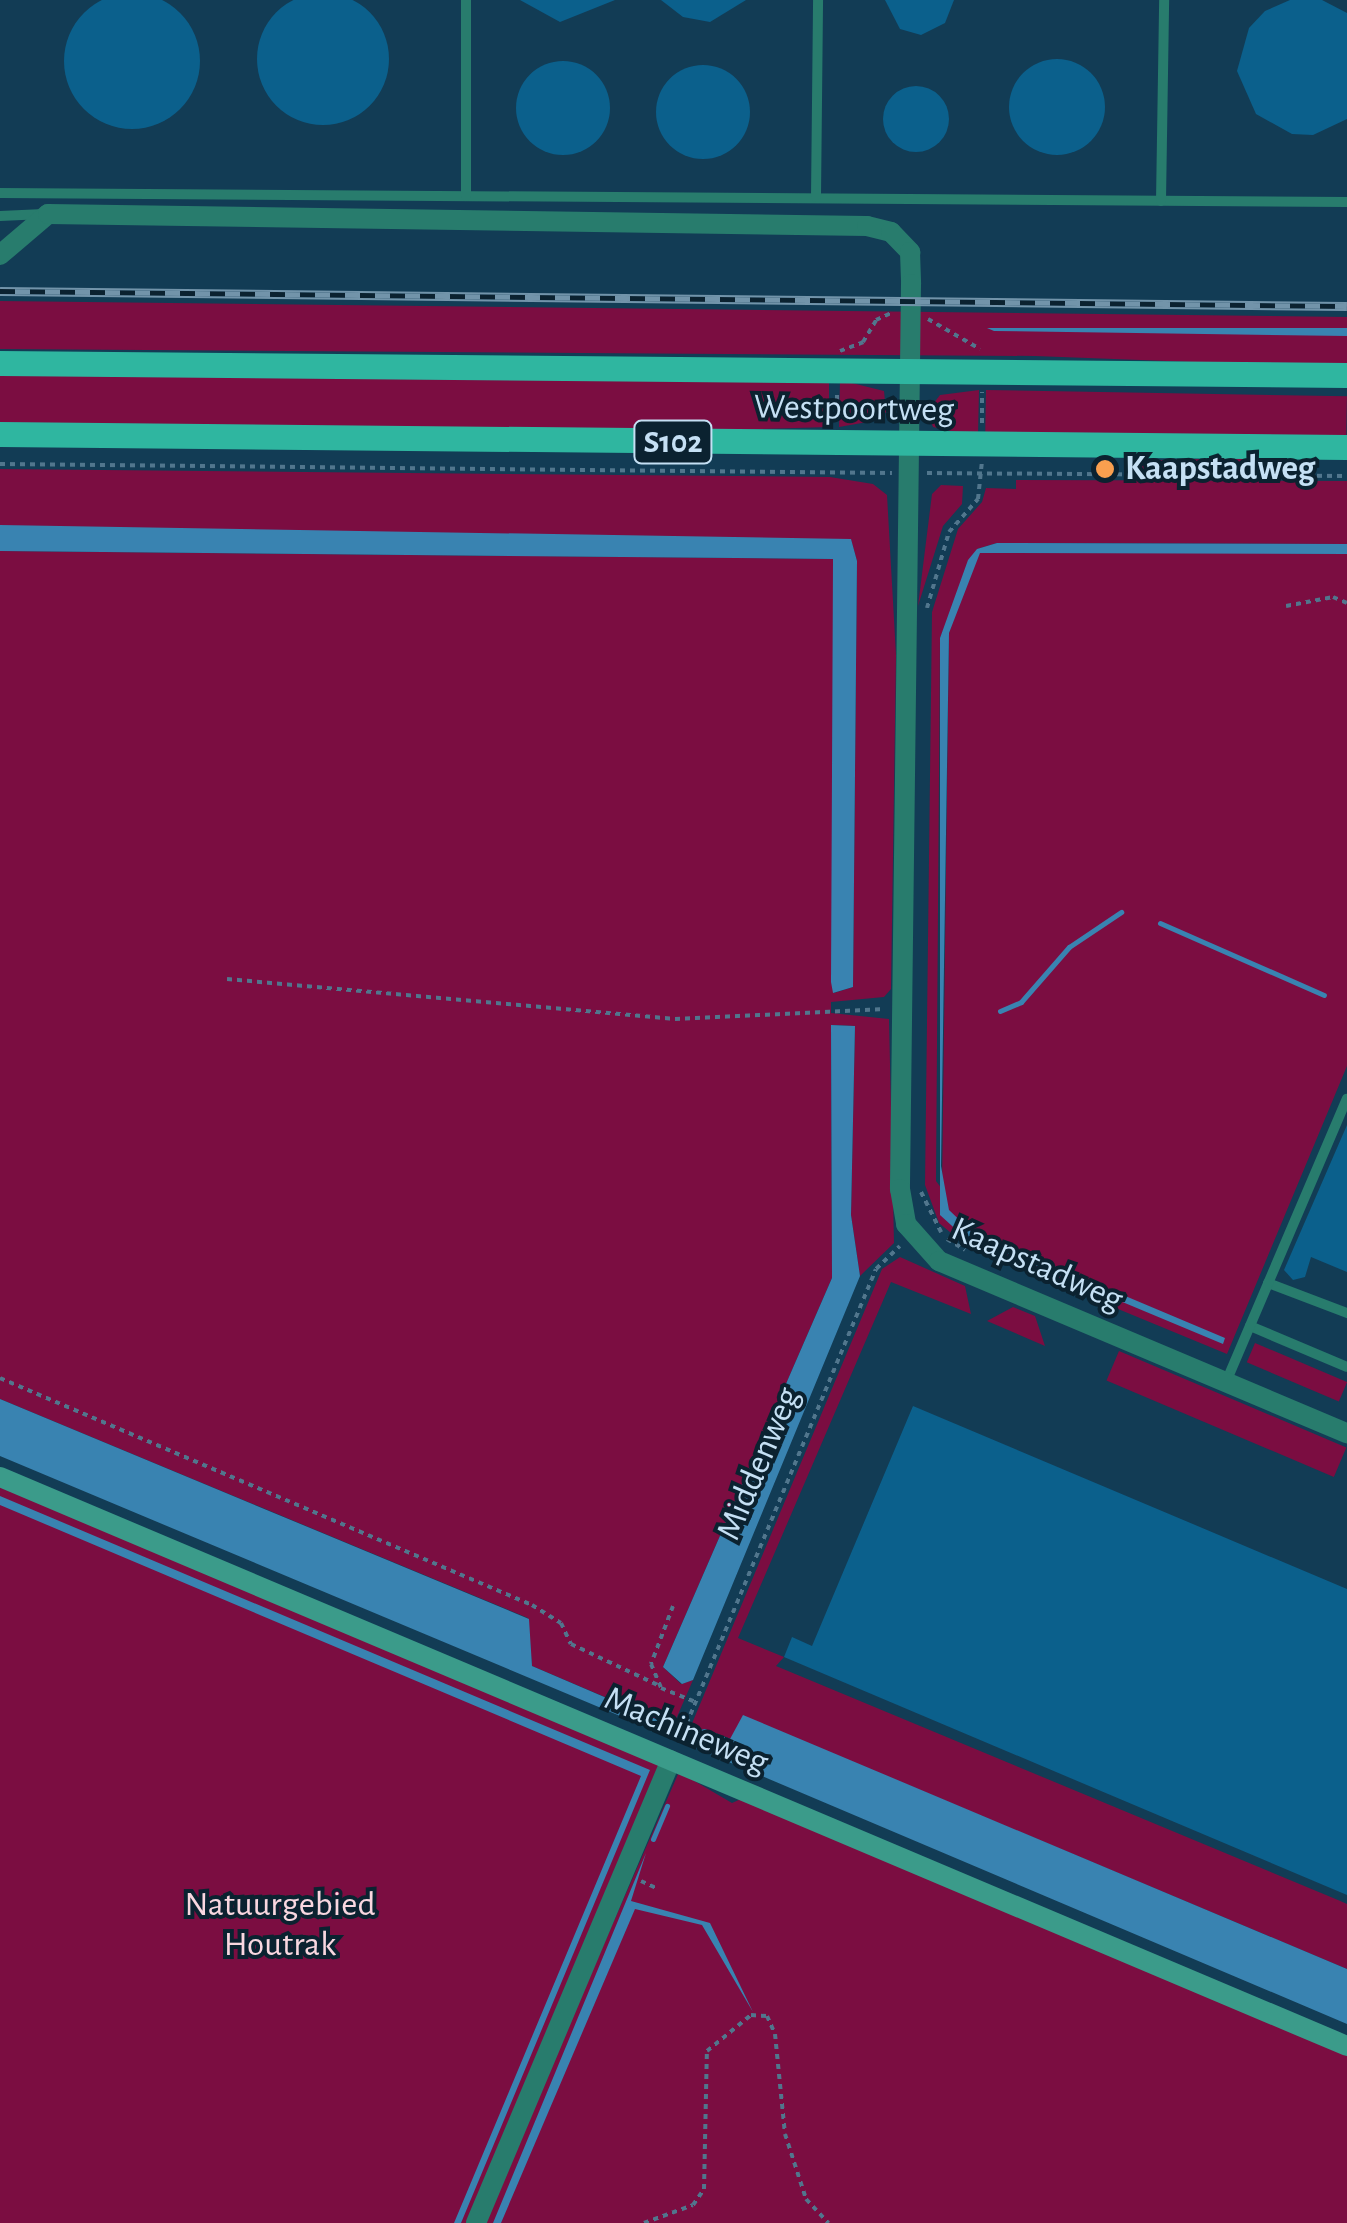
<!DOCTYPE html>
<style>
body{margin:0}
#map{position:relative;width:1347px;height:2223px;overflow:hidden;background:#123c55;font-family:"Alegreya Sans",sans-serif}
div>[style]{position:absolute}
.green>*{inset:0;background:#7b0d41;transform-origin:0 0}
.water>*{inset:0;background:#3983b1}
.stream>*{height:5px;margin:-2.5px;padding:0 2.5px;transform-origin:2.5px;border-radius:2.5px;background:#3983b1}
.building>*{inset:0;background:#0b608c}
.round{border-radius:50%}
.path>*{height:4px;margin-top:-2px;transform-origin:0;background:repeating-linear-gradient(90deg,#51768d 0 5px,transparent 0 10px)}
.lane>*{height:10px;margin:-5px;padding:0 5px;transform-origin:5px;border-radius:5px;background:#287c6d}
.street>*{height:20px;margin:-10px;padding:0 10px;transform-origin:10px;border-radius:10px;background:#287c6d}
.secondary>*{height:20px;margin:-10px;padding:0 10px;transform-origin:10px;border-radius:10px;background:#3b9b8a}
.primary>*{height:25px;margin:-12.5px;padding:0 12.5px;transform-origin:12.5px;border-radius:12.5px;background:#2fb6a0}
.rail>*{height:9px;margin-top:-4.5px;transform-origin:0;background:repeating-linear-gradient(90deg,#0b2230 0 15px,#7294aa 0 30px);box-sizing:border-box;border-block:2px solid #7294aa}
.dots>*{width:28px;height:28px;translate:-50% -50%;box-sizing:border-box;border:5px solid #0b2230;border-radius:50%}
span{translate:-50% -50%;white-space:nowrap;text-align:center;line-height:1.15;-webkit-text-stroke:8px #0b2230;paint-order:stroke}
.shield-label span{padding:2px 8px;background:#0b2230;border:2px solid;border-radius:8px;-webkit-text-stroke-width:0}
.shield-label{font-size:32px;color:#c5e0f4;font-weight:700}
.street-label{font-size:35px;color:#c5e0f4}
.poi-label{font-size:35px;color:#c5e0f4;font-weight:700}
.left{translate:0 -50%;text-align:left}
.park-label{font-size:35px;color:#f9d7e0}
</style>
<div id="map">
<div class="green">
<div style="clip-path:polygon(0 301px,1347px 317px,1347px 368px,1035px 356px,0 349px)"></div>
<div style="clip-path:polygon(0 372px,829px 380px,829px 427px,626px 433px,0 426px)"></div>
<div style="clip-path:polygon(840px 380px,884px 391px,886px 412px,879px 420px,839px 427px)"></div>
<div style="clip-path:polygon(979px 390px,978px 437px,933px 427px,927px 412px,940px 395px)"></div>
<div style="left:986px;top:390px;width:361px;height:47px;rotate:1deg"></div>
<div style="clip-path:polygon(1270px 457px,1274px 468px,1144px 471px,1135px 461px)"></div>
<div style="clip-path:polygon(0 469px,830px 477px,873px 484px,887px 495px,896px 655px,891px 989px,884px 997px,831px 1002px,831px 1013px,889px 1019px,894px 1243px,860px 1276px,851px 1215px,855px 1026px,831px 1025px,832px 1278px,663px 1667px,681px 1684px,693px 1680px,673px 1726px,532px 1666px,528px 1618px,0 1399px,0 551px,834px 559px,834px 993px,853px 987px,857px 561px,851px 540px,0 528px)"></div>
<div style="clip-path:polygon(evenodd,1016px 480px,1347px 481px,1347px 544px,997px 543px,977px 549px,1347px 554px,1347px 1066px,1227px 1354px,968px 1247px,939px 1223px,925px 1185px,932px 612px,958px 529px,982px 502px,986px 488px,1016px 489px,1016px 480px,967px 573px,949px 633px,942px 1189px,936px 1181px,940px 638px,967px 573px)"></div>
<div style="clip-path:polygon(941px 485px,963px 486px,962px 504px,943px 526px,918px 606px,932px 494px)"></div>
<div style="clip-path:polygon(900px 1257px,965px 1286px,971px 1314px,891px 1282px,738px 1638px,784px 1657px,776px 1666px,1338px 1900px,1347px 1904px,1347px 1969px,743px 1716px,731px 1739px,705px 1729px,688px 1733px,882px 1269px)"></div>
<div style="clip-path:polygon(1013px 1307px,1035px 1316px,1045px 1346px,987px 1321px)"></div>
<div style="left:1255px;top:1343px;width:100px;height:21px;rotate:23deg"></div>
<div style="left:1119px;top:1351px;width:247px;height:32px;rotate:23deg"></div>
<div style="clip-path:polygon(0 1485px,660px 1765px,470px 2223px,0 2223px)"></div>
<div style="clip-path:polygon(679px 1772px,732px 1803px,741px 1799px,1347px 2054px,1347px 2223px,482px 2223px)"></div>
</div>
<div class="water">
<div style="clip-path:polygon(987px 328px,1347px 328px,1347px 336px,994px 331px)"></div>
<div style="clip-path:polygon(0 525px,851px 539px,857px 561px,853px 987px,833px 993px,831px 982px,833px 559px,0 551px)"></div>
<div style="clip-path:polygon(997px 543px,1347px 544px,1347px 554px,980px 553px,949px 633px,941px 1166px,949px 1210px,971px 1231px,1225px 1338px,1223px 1344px,962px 1235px,940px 1215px,940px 638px,968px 560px,977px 549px)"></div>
<div style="clip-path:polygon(831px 1025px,855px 1026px,851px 1215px,860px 1276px,693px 1680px,682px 1684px,663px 1667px,832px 1278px)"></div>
<div style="clip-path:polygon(0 1399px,529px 1619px,532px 1666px,679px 1729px,675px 1739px,0 1456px)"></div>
<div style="clip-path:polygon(0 1496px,650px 1770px,461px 2223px,454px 2223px,641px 1776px,0 1505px)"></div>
<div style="clip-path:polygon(743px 1715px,1347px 1969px,1347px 2024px,684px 1743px,688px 1733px,705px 1729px,730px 1739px)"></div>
<div style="clip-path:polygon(646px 1853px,631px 1901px,710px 1923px,753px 2012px,702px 1925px,635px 1909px,501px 2223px,493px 2223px)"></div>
</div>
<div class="stream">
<div style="left:1160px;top:923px;width:179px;rotate:23.7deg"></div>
<div style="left:1000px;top:1011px;width:23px;rotate:-23deg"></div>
<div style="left:1021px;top:1002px;width:73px;rotate:-48.9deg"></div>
<div style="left:1069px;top:947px;width:63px;rotate:-33.9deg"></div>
<div style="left:653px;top:1839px;width:36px;rotate:-67deg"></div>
</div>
<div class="building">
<div class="round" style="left:257px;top:-7px;width:132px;height:132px"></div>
<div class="round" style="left:64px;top:-7px;width:136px;height:136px"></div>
<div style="clip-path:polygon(520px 0,615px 0,560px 22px)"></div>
<div style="clip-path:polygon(661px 0,746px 0,710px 22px,683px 17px)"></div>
<div style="clip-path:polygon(885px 0,954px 0,945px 23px,921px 35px,900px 29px)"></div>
<div style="clip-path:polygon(1290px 0,1322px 0,1347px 13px,1347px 119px,1313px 135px,1292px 134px,1256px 114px,1237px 71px,1249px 28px,1265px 11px)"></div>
<div class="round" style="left:1009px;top:59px;width:96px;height:96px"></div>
<div class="round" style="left:516px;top:61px;width:94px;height:94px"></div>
<div class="round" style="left:656px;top:65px;width:94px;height:94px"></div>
<div class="round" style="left:883px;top:86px;width:66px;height:66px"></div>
<div style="clip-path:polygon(1347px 1125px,1347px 1272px,1311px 1257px,1305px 1277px,1293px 1280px,1284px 1270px)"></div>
<div style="clip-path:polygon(913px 1406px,1347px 1589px,1347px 1895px,784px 1657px,792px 1637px,812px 1646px)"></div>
</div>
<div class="path">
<div style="left:928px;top:319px;width:60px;rotate:30deg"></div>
<div style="left:840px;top:351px;width:25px;rotate:-21deg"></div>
<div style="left:863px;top:342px;width:26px;rotate:-59deg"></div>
<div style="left:876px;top:320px;width:19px;rotate:-25deg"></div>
<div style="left:837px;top:420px;width:30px;rotate:-90deg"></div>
<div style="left:982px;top:423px;width:31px;rotate:-90deg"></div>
<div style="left:0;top:464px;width:892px;rotate:0.58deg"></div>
<div style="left:927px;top:473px;width:420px;rotate:0.4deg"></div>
<div style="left:1286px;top:606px;width:48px;rotate:-10.8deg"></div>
<div style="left:1333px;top:597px;width:15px;rotate:23deg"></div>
<div style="left:927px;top:608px;width:79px;rotate:-73.9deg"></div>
<div style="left:949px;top:532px;width:44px;rotate:-48.7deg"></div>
<div style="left:978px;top:499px;width:37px;rotate:-84deg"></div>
<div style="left:227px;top:979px;width:450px;rotate:5.1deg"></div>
<div style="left:675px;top:1019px;width:210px;rotate:-2.7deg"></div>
<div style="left:921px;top:1192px;width:45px;rotate:63.4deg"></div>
<div style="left:947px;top:1239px;width:21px;rotate:31deg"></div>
<div style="left:0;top:1378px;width:578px;rotate:23.11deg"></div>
<div style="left:532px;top:1605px;width:34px;rotate:32deg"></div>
<div style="left:561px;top:1623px;width:23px;rotate:65deg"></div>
<div style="left:571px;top:1644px;width:98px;rotate:25.3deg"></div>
<div style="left:673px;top:1606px;width:62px;rotate:110.8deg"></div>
<div style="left:651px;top:1664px;width:26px;rotate:67deg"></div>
<div style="left:661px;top:1688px;width:37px;rotate:22deg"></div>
<div style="left:679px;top:1742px;width:512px;rotate:-67.39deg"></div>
<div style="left:876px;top:1269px;width:33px;rotate:-44deg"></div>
<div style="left:641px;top:1881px;width:19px;rotate:25deg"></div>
<div style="left:644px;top:2223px;width:52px;rotate:-20.2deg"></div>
<div style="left:693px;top:2205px;width:19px;rotate:-55deg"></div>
<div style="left:704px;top:2189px;width:138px;rotate:-88.8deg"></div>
<div style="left:707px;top:2051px;width:57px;rotate:-39.3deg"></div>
<div style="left:751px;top:2015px;width:16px;rotate:4deg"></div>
<div style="left:767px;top:2016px;width:20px;rotate:66deg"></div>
<div style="left:775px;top:2034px;width:100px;rotate:84.3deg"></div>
<div style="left:785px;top:2134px;width:68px;rotate:72.1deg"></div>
<div style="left:806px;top:2199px;width:33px;rotate:47deg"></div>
</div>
<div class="lane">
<div style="left:0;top:193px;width:1347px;rotate:0.38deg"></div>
<div style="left:466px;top:196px;width:196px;rotate:-90deg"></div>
<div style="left:816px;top:197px;width:197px;rotate:-89.4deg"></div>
<div style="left:1161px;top:201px;width:201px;rotate:-89.1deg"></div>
<div style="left:0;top:216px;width:44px;rotate:-2.6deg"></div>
<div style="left:1268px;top:1283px;width:85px;rotate:20.8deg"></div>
<div style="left:1250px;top:1326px;width:105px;rotate:22.9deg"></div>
<div style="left:1226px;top:1382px;width:308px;rotate:-66.9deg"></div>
</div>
<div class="street">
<div style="left:0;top:255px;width:63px;rotate:-40.5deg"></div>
<div style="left:48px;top:214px;width:819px;rotate:0.84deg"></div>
<div style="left:867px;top:226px;width:25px;rotate:14deg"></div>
<div style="left:891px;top:232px;width:28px;rotate:46deg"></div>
<div style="left:910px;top:252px;width:32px;rotate:88deg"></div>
<div style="left:911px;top:284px;width:905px;rotate:90.7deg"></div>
<div style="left:900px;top:1189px;width:36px;rotate:80deg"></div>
<div style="left:906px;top:1224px;width:50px;rotate:48.3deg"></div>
<div style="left:939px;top:1261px;width:443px;rotate:22.9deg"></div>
<div style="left:476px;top:2223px;width:502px;rotate:-67.16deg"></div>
</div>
<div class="secondary">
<div style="left:0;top:1477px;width:1462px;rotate:22.9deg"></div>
</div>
<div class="primary">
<div style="left:0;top:363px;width:1347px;rotate:0.51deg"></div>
<div style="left:0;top:434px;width:1347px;rotate:0.55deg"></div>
</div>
<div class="rail">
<div style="left:0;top:291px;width:1347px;rotate:0.64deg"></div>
</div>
<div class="dots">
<div style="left:1105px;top:469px;background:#fa9f4f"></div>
</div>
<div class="shield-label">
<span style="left:673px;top:442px">S102</span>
</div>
<div class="street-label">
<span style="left:854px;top:409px;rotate:1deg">Westpoortweg</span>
<span style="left:1037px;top:1265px;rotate:24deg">Kaapstadweg</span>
<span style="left:759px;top:1464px;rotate:-67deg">Middenweg</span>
<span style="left:686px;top:1731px;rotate:23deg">Machineweg</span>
</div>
<div class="poi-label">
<span class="left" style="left:1125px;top:469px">Kaapstadweg</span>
</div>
<div class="park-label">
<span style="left:280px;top:1925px">Natuurgebied<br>Houtrak</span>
</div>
</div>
